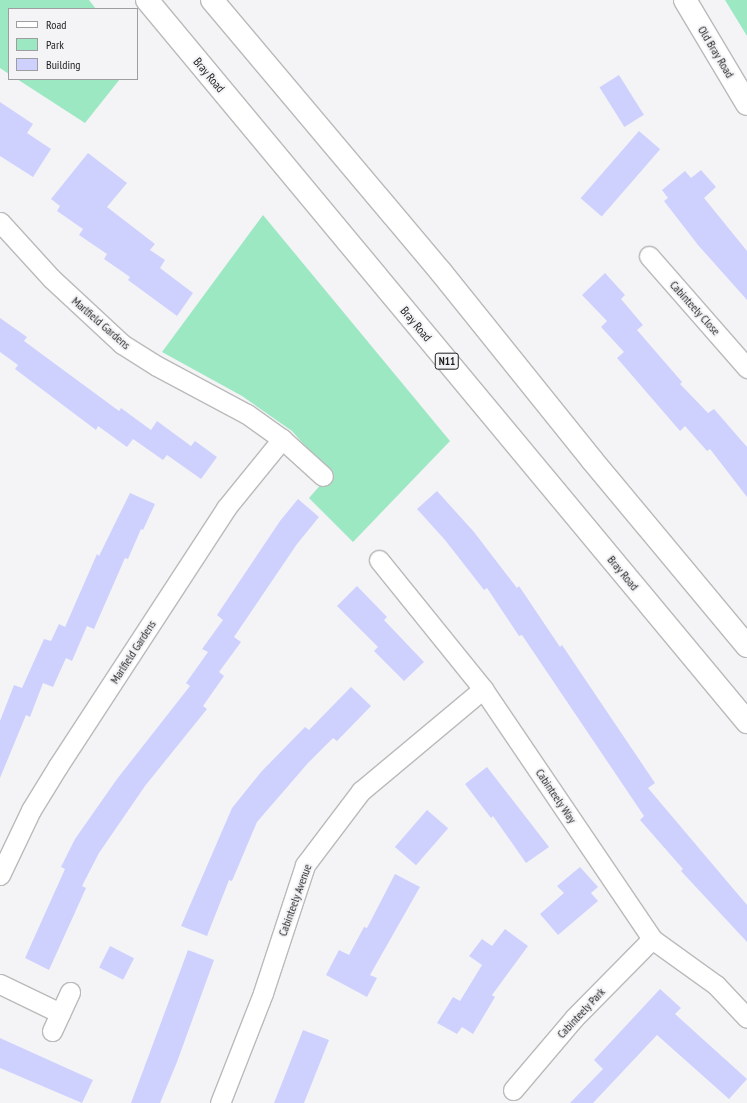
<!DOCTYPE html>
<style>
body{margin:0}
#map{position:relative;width:747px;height:1103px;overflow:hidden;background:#f4f4f6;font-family:"PT Sans Narrow",sans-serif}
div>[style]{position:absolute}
.green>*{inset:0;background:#9be8c2}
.building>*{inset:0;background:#ced1fe;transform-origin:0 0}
.roads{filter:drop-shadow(1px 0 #bababb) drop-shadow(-1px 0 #bababb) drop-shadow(0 1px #bababb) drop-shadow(0 -1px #bababb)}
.street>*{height:19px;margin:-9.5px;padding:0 9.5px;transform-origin:9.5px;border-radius:9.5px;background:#fff}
.secondary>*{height:22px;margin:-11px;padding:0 11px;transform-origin:11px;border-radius:11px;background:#fff}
.highway>*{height:22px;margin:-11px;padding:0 11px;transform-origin:11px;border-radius:11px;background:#fff}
span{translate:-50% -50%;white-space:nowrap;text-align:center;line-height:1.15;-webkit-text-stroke:4px #f4f4f6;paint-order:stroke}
.shield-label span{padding:1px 3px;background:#f4f4f6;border:1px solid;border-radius:3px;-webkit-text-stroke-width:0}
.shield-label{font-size:11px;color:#1e1e1f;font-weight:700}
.street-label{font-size:12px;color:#1e1e1f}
.legend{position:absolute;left:8px;top:8px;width:130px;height:72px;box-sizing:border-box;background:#f4f4f6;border:1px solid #9e9ea0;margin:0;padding:5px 7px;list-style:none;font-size:12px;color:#1e1e1f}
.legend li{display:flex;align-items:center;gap:8px;height:20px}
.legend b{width:20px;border:1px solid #9e9ea0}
</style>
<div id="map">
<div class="green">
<div style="clip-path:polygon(0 0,89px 0,96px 9px,9px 9px,9px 74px,0 68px)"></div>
<div style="clip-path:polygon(725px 0,747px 0,747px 36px)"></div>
<div style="clip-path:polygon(17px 79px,120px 79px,85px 123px)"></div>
<div style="clip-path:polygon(263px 215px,450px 441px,353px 542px,309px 498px,330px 474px,292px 431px,242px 396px,162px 352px)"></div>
</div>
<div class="building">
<div style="left:619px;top:75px;width:47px;height:23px;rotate:58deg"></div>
<div style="clip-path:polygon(0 102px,33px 124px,27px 133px,51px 149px,33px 177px,0 156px)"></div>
<div style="left:639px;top:131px;width:28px;height:89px;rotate:41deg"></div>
<div style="clip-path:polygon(88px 153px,127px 183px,107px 207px,155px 244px,150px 250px,165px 260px,160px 268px,193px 293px,177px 316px,128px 280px,130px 277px,104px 259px,107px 254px,79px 235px,83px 229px,57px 211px,60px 206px,51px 199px)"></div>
<div style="clip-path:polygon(701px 170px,716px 187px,704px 198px,747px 251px,747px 300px,698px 245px,664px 201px,668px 198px,662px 190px,685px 171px,691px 178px)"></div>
<div style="clip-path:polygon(605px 273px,625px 295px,621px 299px,643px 325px,637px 330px,682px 382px,680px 384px,708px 413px,714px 409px,747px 447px,747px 497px,710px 449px,707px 451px,685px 426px,680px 431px,617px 358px,624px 352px,601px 327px,607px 321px,582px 295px)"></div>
<div style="clip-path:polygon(0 318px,27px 337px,24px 341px,119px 411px,121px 408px,151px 430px,157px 421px,191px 446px,195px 441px,217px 457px,201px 479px,167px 455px,163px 460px,133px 439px,127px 447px,98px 426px,96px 430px,15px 369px,18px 365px,0 352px)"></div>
<div style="clip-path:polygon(437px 491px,474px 532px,517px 588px,519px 586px,560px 647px,562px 645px,655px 783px,648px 788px,747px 905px,747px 942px,681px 871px,683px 869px,640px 820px,644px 816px,522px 635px,519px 636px,487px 588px,484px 590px,445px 540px,417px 509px)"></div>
<div style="clip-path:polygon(130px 493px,155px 504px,143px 530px,141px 529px,128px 559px,125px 558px,94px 629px,87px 626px,72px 661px,66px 658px,53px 687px,43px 683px,30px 717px,26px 715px,0 778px,0 721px,14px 685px,22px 688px,44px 639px,51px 641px,59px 624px,65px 627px,97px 554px,99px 556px)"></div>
<div style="clip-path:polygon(298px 499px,319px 517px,297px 544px,234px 637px,241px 642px,219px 672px,224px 676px,203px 706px,207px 709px,145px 786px,99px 853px,82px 886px,86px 888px,49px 970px,25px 958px,65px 869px,61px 867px,75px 839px,117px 779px,190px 686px,186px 683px,208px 652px,202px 649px,223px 620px,217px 615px,280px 521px)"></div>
<div style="clip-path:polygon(357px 586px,387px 617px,384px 620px,424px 662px,404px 681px,374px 651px,378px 647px,337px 606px)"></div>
<div style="clip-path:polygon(351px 687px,371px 706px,337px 741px,333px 738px,308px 763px,257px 822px,232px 881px,229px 880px,207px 936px,181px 926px,232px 808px,261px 772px,305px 727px,309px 730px)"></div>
<div style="clip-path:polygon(487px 767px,549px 847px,526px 863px,493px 816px,491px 818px,465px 784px)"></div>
<div style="left:427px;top:810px;width:28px;height:49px;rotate:41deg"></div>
<div style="clip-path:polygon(580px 867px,598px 887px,591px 893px,598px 901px,558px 935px,540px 914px,564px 893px,557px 886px)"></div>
<div style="clip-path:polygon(395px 874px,420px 887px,370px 975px,377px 978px,367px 997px,326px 975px,339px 950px,349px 955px,364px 927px,367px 928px)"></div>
<div style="clip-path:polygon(505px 929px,528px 946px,492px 995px,495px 997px,473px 1034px,462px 1027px,457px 1034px,437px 1023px,453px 997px,460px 1001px,482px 965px,469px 956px,482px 939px,492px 946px)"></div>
<div style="left:110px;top:946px;width:27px;height:24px;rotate:27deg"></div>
<div style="clip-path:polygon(188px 950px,214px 960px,177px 1062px,160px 1103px,131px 1103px)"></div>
<div style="clip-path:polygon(660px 989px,681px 1008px,675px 1014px,747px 1079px,729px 1099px,657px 1035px,593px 1103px,570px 1103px,603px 1069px,594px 1060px)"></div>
<div style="clip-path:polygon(303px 1030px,329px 1040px,304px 1103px,274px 1103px)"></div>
<div style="clip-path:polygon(0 1038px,93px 1080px,82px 1103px,0 1068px)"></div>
</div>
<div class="roads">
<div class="street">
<div style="left:0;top:222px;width:76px;rotate:47.7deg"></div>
<div style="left:51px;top:278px;width:97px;rotate:42.9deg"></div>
<div style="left:122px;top:344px;width:41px;rotate:32.2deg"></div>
<div style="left:157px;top:366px;width:102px;rotate:28.1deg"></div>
<div style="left:247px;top:414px;width:43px;rotate:35.5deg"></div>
<div style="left:282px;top:439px;width:55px;rotate:42.1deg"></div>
<div style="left:649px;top:256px;width:149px;rotate:48.8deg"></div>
<div style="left:379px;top:560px;width:166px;rotate:51.1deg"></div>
<div style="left:483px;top:689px;width:302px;rotate:55.9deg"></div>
<div style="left:652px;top:939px;width:79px;rotate:35.7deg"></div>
<div style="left:716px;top:985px;width:45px;rotate:46.8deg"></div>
<div style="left:0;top:875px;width:72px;rotate:-64.5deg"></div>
<div style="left:31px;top:810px;width:52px;rotate:-58.5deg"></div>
<div style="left:58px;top:766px;width:308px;rotate:-56.9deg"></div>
<div style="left:226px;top:508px;width:89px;rotate:-50.9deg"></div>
<div style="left:0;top:984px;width:67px;rotate:25.8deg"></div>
<div style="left:52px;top:1031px;width:43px;rotate:-65.2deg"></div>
<div style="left:513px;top:1090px;width:94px;rotate:-49.7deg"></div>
<div style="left:574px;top:1018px;width:111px;rotate:-45.4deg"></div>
<div style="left:220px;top:1103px;width:118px;rotate:-68.6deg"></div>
<div style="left:263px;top:993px;width:135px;rotate:-71.8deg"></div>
<div style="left:305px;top:865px;width:93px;rotate:-52.9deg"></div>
<div style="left:361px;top:791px;width:159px;rotate:-39.9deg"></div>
</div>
<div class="secondary">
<div style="left:685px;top:0;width:121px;rotate:59.2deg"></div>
</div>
<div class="highway">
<div style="left:147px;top:0;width:939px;rotate:50.27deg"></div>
<div style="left:212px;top:0;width:356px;rotate:49.9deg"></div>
<div style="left:441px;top:272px;width:241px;rotate:51.2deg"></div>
<div style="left:592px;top:460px;width:242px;rotate:50.2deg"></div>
</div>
</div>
<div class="shield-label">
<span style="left:447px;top:361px">N11</span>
</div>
<div class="street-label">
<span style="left:716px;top:52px;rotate:59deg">Old Bray Road</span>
<span style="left:209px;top:75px;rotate:50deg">Bray Road</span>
<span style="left:695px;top:308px;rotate:48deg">Cabinteely Close</span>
<span style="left:101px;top:323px;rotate:41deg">Marlfield Gardens</span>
<span style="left:416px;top:324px;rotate:50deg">Bray Road</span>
<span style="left:623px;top:573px;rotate:50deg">Bray Road</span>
<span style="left:133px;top:652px;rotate:-57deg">Marlfield Gardens</span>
<span style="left:556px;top:796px;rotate:56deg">Cabinteely Way</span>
<span style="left:295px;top:900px;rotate:-70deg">Cabinteely Avenue</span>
<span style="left:581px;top:1013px;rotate:-47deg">Cabinteely Park</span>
</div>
<ul class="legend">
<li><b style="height:5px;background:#fff"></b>Road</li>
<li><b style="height:11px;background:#9be8c2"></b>Park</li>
<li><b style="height:11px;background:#ced1fe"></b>Building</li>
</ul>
</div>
